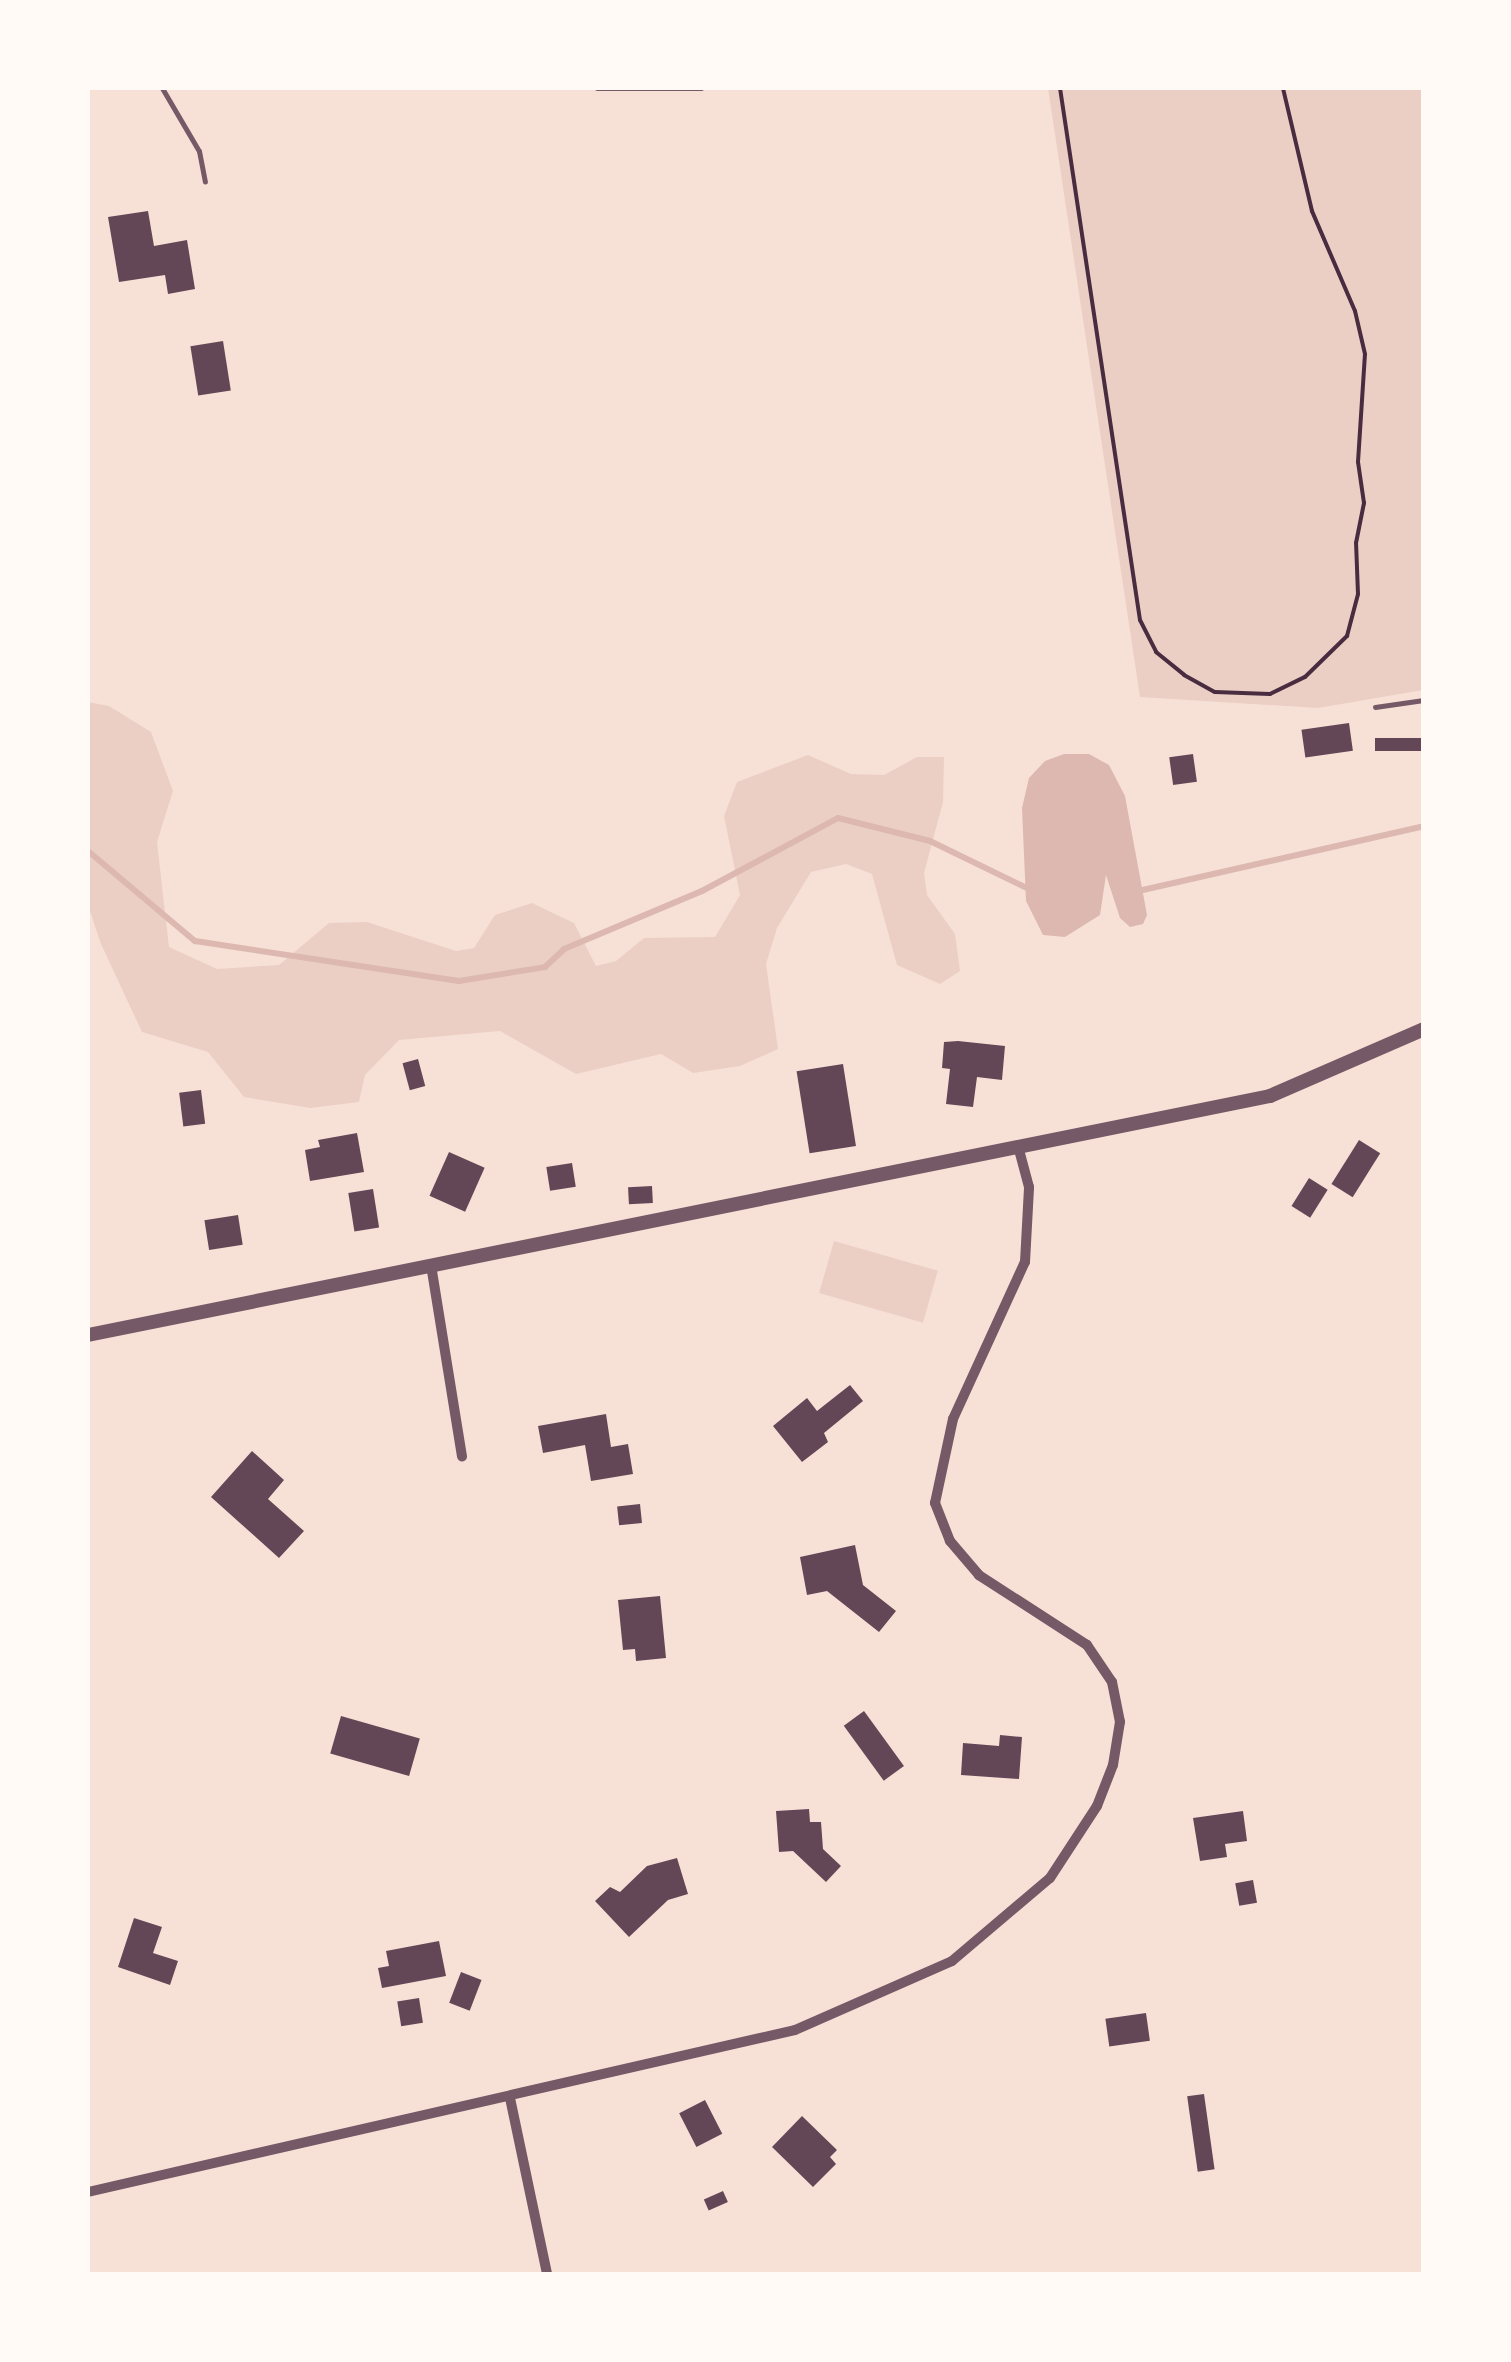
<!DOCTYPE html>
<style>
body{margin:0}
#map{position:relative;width:1511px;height:2362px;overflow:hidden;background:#f7e1d7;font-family:"Fira Sans Condensed",sans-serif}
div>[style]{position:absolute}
.green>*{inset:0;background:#ebcfc5;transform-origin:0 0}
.water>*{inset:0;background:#dcb8b0}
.stream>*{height:6px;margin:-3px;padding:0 3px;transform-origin:3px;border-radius:3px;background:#dcb8b0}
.building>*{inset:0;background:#644757;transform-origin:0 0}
.path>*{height:4px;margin:-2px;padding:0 2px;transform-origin:2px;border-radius:2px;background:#4a2c40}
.service>*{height:5px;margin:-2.5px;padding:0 2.5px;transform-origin:2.5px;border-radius:2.5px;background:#755966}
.minor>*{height:10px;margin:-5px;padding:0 5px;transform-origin:5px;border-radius:5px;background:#755966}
.tertiary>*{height:14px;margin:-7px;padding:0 7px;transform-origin:7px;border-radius:7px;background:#755966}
span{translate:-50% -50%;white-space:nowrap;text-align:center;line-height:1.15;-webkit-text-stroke:9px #fffaf5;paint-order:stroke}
.frame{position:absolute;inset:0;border:90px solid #fffaf5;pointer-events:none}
</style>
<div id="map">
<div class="green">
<div style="clip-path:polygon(1048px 88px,1423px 88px,1423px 690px,1318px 708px,1140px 697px)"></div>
<div style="clip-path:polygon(88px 702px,109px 706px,151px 732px,173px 791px,157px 842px,169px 947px,217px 969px,279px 965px,329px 923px,367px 922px,456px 951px,474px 948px,495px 915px,532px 903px,574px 923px,596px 966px,616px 961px,644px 938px,715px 937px,740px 895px,724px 816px,737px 782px,808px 755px,851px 774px,884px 775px,917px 757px,944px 757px,943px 802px,924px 873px,927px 895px,955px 934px,960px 971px,940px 984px,897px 965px,872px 874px,846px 864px,811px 872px,777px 928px,766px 964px,778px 1049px,740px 1066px,693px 1073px,661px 1054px,576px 1074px,500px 1031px,399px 1040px,365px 1075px,359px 1102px,310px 1108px,244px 1097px,208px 1052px,142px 1032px,101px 944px,88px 905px)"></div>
<div style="left:834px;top:1241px;width:108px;height:54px;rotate:16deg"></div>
</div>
<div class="water">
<div style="clip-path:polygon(1064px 754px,1089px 754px,1109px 765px,1125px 796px,1147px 915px,1143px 924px,1130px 927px,1120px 918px,1106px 875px,1100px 915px,1065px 937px,1043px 935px,1026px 901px,1022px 808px,1029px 778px,1045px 761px)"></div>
</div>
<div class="stream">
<div style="left:88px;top:851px;width:140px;rotate:40.1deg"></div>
<div style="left:195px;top:941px;width:267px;rotate:8.6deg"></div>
<div style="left:459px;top:981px;width:87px;rotate:-9.2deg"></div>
<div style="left:545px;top:967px;width:26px;rotate:-43deg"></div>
<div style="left:564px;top:949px;width:150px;rotate:-22.8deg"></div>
<div style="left:702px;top:891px;width:154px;rotate:-28.2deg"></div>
<div style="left:838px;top:818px;width:95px;rotate:14deg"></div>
<div style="left:930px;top:841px;width:114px;rotate:25.9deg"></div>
<div style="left:1134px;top:892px;width:297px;rotate:-12.8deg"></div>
</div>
<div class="building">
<div style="clip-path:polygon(148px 211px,154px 246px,187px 240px,195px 289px,168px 294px,165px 275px,119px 282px,108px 217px)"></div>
<div style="left:223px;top:341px;width:50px;height:33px;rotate:81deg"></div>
<div style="left:1349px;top:723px;width:28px;height:48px;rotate:82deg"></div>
<div style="left:1424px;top:738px;width:13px;height:49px;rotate:90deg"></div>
<div style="left:1193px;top:754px;width:28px;height:24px;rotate:82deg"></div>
<div style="clip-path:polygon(958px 1041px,1005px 1046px,1002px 1080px,977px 1077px,973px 1107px,946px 1104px,950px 1069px,942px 1068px,944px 1042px)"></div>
<div style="left:418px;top:1059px;width:28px;height:16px;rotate:75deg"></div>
<div style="left:843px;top:1064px;width:83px;height:47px;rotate:81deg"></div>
<div style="left:201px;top:1090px;width:34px;height:22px;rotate:83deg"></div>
<div style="clip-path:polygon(357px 1133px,364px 1172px,310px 1181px,305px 1150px,320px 1147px,318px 1140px)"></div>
<div style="left:1359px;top:1140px;width:25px;height:52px;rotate:32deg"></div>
<div style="left:449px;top:1152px;width:39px;height:48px;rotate:24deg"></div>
<div style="left:572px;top:1163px;width:24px;height:26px;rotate:81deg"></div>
<div style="left:1309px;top:1178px;width:22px;height:33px;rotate:32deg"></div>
<div style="left:652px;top:1186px;width:17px;height:24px;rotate:87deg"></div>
<div style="left:373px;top:1189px;width:39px;height:25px;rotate:81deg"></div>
<div style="left:238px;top:1215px;width:30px;height:34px;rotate:81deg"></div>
<div style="clip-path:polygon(850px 1385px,863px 1401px,824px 1433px,828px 1442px,802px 1462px,773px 1426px,807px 1398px,817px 1411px)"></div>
<div style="clip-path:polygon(606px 1414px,611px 1447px,628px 1444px,633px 1474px,591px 1481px,585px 1445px,543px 1453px,538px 1426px)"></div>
<div style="clip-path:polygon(252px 1451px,284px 1480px,268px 1499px,304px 1531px,279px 1558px,211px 1497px)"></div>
<div style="left:640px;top:1504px;width:19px;height:23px;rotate:84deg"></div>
<div style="clip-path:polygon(855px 1545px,863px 1585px,896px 1611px,879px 1632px,827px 1591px,807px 1595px,800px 1557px)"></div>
<div style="clip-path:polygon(660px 1596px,666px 1658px,636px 1661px,635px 1649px,623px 1650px,618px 1600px)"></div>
<div style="left:864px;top:1711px;width:68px;height:25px;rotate:54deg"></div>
<div style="left:341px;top:1716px;width:82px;height:39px;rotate:16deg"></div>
<div style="clip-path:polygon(1000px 1735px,1022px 1737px,1019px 1779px,961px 1775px,963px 1743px,999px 1746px)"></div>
<div style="clip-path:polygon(809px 1809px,810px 1822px,821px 1822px,823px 1849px,841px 1866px,826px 1882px,793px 1851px,779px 1852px,776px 1811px)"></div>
<div style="clip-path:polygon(1243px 1811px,1247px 1841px,1225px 1844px,1227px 1857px,1200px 1861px,1193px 1818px)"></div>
<div style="clip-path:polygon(677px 1858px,688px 1894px,668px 1900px,629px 1937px,595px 1901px,610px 1887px,620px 1892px,647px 1866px)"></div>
<div style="left:1253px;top:1880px;width:23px;height:18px;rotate:80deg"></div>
<div style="clip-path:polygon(134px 1918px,162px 1927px,153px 1953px,178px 1961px,170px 1985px,118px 1967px)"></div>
<div style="clip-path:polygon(439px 1941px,446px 1976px,382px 1988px,378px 1968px,389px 1966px,386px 1951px)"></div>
<div style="left:461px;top:1972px;width:22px;height:33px;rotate:21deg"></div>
<div style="left:419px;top:1998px;width:25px;height:22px;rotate:81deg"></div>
<div style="left:1146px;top:2013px;width:28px;height:41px;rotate:82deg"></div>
<div style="left:1204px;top:2094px;width:76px;height:17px;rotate:82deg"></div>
<div style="left:705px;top:2100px;width:38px;height:29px;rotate:63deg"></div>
<div style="clip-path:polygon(802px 2116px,837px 2150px,830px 2157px,836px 2164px,813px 2187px,772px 2147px)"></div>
<div style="left:723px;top:2191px;width:12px;height:21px;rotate:66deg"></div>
</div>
<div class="path">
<div style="left:1060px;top:88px;width:538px;rotate:81.45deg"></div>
<div style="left:1140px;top:620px;width:36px;rotate:63deg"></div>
<div style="left:1156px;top:652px;width:36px;rotate:39deg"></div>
<div style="left:1184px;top:675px;width:35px;rotate:29deg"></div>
<div style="left:1215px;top:692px;width:55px;rotate:2.1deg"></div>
<div style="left:1270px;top:694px;width:39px;rotate:-26deg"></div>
<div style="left:1305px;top:677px;width:59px;rotate:-44.3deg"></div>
<div style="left:1347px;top:636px;width:43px;rotate:-75.3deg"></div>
<div style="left:1358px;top:594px;width:51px;rotate:-92.2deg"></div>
<div style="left:1356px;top:543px;width:41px;rotate:-78.7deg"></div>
<div style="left:1364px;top:503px;width:41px;rotate:-98.3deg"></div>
<div style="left:1358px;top:462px;width:108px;rotate:-86.3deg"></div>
<div style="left:1365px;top:354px;width:44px;rotate:-103.1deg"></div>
<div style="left:1355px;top:311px;width:109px;rotate:-113.3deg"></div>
<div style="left:1312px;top:211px;width:126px;rotate:-103.3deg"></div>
</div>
<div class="service">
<div style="left:162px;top:88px;width:73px;rotate:59.6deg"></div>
<div style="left:199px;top:151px;width:31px;rotate:79deg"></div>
<div style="left:597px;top:88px;width:104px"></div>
<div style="left:1375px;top:707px;width:49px;rotate:-8.1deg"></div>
</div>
<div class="minor">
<div style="left:431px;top:1265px;width:194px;rotate:80.8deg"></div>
<div style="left:510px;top:2098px;width:180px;rotate:78.1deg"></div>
<div style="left:88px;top:2192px;width:725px;rotate:-12.91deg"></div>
<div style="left:795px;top:2030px;width:171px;rotate:-23.7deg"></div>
<div style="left:952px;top:1961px;width:128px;rotate:-40.3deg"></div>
<div style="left:1050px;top:1878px;width:86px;rotate:-56.9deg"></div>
<div style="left:1097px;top:1806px;width:44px;rotate:-68.7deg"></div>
<div style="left:1113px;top:1765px;width:44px;rotate:-80.8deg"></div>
<div style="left:1120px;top:1722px;width:41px;rotate:-101.3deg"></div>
<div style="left:1112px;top:1682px;width:45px;rotate:-124deg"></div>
<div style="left:1087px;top:1645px;width:129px;rotate:-147.1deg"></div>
<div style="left:979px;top:1575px;width:45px;rotate:-130.5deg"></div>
<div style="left:950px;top:1541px;width:41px;rotate:-111.5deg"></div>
<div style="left:935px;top:1503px;width:86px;rotate:-77.9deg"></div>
<div style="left:953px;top:1419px;width:173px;rotate:-65.4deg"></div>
<div style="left:1025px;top:1262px;width:75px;rotate:-86.9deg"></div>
<div style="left:1029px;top:1187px;width:42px;rotate:-105deg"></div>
</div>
<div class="tertiary">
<div style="left:88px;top:1335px;width:1206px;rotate:-11.43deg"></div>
<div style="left:1270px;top:1096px;width:168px;rotate:-23.5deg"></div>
</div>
<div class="frame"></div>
</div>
